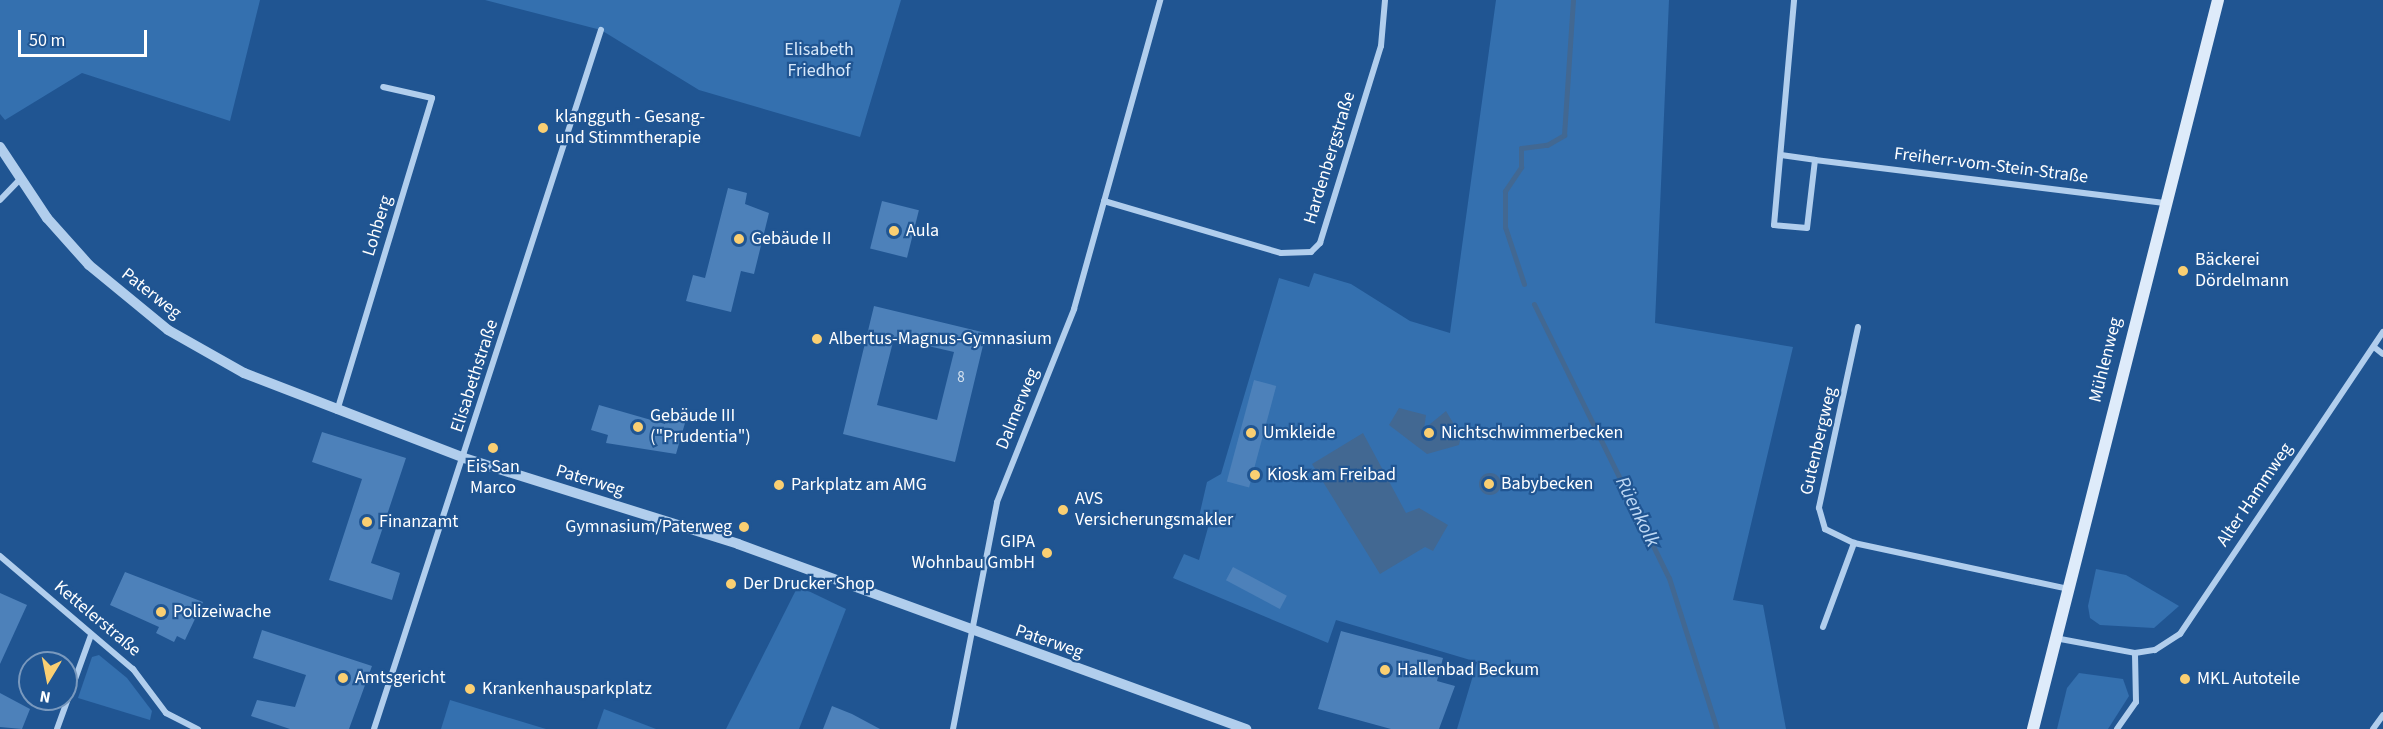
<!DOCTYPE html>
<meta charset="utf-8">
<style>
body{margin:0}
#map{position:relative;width:2383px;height:729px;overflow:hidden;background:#205592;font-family:"Source Sans 3",sans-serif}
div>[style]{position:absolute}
.green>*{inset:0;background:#3470af}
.water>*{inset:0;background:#426892}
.round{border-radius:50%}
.stream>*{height:5px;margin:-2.5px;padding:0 2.5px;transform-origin:2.5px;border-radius:2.5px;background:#426892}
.building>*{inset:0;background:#4d81ba;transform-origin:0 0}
.minor>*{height:6px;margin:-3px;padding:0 3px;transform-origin:3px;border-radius:3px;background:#b1ceed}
.tertiary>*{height:10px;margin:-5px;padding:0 5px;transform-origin:5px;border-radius:5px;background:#b1ceed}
.secondary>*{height:12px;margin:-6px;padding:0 6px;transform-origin:6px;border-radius:6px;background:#deebfa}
.dots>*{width:16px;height:16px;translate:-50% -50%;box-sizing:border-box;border:3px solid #205592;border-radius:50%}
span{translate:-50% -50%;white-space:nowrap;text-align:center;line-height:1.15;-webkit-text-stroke:4.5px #205592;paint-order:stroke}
.number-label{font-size:15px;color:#d2e0ee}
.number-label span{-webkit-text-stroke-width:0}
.park-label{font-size:18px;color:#d7e8fa}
.poi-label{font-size:18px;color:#fff}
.left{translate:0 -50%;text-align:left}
.right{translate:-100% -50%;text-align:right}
.street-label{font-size:18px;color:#fff}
.water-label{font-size:20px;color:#bed8f4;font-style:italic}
.north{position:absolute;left:18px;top:651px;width:60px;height:60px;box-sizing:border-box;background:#205592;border:2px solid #7999be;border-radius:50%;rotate:190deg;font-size:16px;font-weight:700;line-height:24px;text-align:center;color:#fff}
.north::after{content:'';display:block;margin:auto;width:21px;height:27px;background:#facf72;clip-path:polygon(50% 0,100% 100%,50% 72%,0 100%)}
.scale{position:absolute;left:18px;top:30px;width:129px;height:27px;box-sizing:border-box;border:3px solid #fff;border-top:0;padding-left:8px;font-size:18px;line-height:21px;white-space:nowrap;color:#fff;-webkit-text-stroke:4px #205592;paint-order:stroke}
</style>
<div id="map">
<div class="green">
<div style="clip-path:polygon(0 0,260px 0,230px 121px,82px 73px,5px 120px,0 114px)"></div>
<div style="clip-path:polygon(485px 0,901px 0,860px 137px,699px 90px,601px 30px)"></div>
<div style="clip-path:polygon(1496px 0,1669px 0,1655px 323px,1793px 347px,1733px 600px,1763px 605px,1786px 729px,1457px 729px,1477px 662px,1336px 620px,1328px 643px,1173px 578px,1184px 554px,1199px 560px,1209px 524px,1198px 521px,1207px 482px,1221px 474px,1279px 278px,1309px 287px,1314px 273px,1351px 284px,1410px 321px,1450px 333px)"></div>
<div style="clip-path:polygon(2096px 569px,2126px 575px,2179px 606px,2154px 628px,2100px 625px,2090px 618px,2088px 606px)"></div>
<div style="clip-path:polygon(798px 586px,846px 609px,799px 729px,726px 729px)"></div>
<div style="clip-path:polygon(99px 655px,127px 678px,152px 711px,150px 720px,78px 698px,92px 657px)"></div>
<div style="clip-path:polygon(2079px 673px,2123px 679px,2129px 696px,2108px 729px,2057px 729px,2067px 688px)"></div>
<div style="clip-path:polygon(450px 700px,546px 729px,441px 729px)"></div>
<div style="clip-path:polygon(604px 709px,656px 729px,597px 729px)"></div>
</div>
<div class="water">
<div style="clip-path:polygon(1399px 408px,1426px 415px,1424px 429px,1446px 411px,1461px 436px,1459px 445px,1427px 454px,1389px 425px)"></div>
<div style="clip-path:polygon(1363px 433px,1406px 513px,1419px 508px,1448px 525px,1433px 551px,1425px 547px,1380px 574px,1312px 464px)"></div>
<div class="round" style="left:1479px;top:473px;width:22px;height:22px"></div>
</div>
<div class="stream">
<div style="left:1524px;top:284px;width:60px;rotate:-108.4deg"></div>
<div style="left:1505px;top:227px;width:36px;rotate:-90deg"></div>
<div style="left:1505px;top:191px;width:29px;rotate:-56deg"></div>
<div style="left:1521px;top:167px;width:19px;rotate:-90deg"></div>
<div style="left:1521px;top:148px;width:26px;rotate:-7deg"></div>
<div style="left:1547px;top:145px;width:20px;rotate:-30deg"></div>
<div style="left:1564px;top:135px;width:135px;rotate:-86.2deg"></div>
<div style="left:1534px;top:304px;width:305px;rotate:63.8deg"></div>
<div style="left:1669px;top:578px;width:158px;rotate:72.4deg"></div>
</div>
<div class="building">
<div style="clip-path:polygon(728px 188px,747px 193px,745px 204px,769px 213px,754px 274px,741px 271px,731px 312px,686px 301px,693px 275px,705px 278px)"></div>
<div style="left:882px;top:201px;width:38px;height:49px;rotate:14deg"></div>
<div style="clip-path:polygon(evenodd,874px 306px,986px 333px,955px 462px,843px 434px,874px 306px,894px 338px,954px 352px,937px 420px,877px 405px,894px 338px)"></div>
<div style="left:1254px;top:380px;width:23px;height:105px;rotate:15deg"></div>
<div style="clip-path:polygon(599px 405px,665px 424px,667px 418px,685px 423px,676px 454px,606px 443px,608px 435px,591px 430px)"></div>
<div style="clip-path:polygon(322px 432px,406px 458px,371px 563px,400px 573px,392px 600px,329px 580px,362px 479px,312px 462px)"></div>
<div style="left:1233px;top:567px;width:61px;height:15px;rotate:28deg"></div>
<div style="clip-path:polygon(125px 572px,203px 602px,185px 640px,177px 636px,174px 642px,156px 633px,159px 627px,110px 605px)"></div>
<div style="clip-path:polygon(0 593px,27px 605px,0 664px)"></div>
<div style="clip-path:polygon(262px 630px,372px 666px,349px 729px,290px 729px,251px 716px,257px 700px,295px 707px,306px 675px,253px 658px)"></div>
<div style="clip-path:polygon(1341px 631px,1443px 658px,1437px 681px,1455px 686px,1439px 729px,1391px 729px,1318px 709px)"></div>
<div style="clip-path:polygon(0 693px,30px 709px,22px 729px,0 727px)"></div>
<div style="clip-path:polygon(832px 706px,852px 714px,880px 729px,823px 729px)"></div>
</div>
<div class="minor">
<div style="left:1781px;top:155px;width:34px;rotate:8deg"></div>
<div style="left:1815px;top:160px;width:68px;rotate:96.7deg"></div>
<div style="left:1807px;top:228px;width:33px;rotate:-175deg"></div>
<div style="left:1774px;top:225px;width:226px;rotate:-84.9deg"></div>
<div style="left:1815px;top:160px;width:352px;rotate:7deg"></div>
<div style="left:0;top:200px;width:30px;rotate:-46deg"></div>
<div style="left:1104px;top:201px;width:184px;rotate:16.4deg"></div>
<div style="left:1281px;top:253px;width:30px;rotate:-2deg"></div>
<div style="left:1311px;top:252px;width:13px;rotate:-45deg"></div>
<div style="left:1320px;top:243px;width:206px;rotate:-72.8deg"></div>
<div style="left:1381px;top:46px;width:46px;rotate:-85deg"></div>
<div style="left:1858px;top:327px;width:185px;rotate:102.2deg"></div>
<div style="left:1819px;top:508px;width:22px;rotate:74deg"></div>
<div style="left:1825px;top:529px;width:32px;rotate:26deg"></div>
<div style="left:1854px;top:543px;width:219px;rotate:12.1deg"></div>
<div style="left:2374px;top:347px;width:11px;rotate:38deg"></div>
<div style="left:337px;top:411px;width:327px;rotate:-73.1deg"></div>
<div style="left:432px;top:98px;width:50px;rotate:-167.3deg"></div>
<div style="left:0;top:556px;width:175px;rotate:40.4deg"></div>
<div style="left:133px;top:669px;width:55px;rotate:53.1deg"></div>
<div style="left:166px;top:713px;width:36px;rotate:27deg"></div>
<div style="left:1823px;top:627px;width:90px;rotate:-69.7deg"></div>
<div style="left:2055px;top:638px;width:81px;rotate:10.6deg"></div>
<div style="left:2135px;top:653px;width:20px;rotate:-9deg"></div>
<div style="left:2155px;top:650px;width:30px;rotate:-33deg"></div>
<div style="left:2180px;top:634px;width:364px;rotate:-56.1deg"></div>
<div style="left:57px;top:729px;width:100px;rotate:-70.1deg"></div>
<div style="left:374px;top:729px;width:735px;rotate:-72.01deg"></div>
<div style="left:953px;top:729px;width:231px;rotate:-79deg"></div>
<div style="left:997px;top:502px;width:208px;rotate:-68.2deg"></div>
<div style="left:1074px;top:309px;width:321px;rotate:-74.4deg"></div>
<div style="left:2117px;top:729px;width:33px;rotate:-55deg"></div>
<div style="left:2136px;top:702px;width:49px;rotate:-91.2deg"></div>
<div style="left:2373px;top:729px;width:17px;rotate:-54deg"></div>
</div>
<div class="tertiary">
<div style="left:0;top:147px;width:85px;rotate:56.5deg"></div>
<div style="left:47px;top:218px;width:63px;rotate:48.2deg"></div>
<div style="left:89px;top:265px;width:102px;rotate:39.4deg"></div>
<div style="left:168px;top:330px;width:87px;rotate:29.5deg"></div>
<div style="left:244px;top:373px;width:236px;rotate:21.1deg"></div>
<div style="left:464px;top:458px;width:287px;rotate:17.4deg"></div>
<div style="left:738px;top:544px;width:541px;rotate:20.01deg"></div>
</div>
<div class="secondary">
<div style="left:2033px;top:729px;width:752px;rotate:-75.76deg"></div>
</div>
<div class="dots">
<div style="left:543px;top:128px;background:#facf72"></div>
<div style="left:894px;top:231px;background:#facf72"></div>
<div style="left:739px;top:239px;background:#facf72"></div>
<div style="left:2183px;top:271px;background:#facf72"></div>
<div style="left:817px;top:339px;background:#facf72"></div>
<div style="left:638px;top:427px;background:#facf72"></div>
<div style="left:1251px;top:433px;background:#facf72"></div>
<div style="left:1429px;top:433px;background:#facf72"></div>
<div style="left:493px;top:448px;background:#facf72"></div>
<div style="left:1255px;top:475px;background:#facf72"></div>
<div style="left:1489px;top:484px;background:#facf72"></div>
<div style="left:779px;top:485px;background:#facf72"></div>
<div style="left:1063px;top:510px;background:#facf72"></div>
<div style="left:367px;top:522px;background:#facf72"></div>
<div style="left:744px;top:527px;background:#facf72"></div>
<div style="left:1047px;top:553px;background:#facf72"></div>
<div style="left:731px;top:584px;background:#facf72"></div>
<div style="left:161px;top:612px;background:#facf72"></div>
<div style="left:1385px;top:670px;background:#facf72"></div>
<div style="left:343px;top:678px;background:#facf72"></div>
<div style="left:2185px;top:679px;background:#facf72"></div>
<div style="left:470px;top:689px;background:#facf72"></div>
</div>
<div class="number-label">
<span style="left:961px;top:378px">8</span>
</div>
<div class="park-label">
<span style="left:819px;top:61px">Elisabeth<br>Friedhof</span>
</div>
<div class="poi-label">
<span class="left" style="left:555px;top:128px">klangguth - Gesang-<br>und Stimmtherapie</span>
<span class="left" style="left:906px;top:231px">Aula</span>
<span class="left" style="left:751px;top:239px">Gebäude II</span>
<span class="left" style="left:2195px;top:271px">Bäckerei<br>Dördelmann</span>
<span class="left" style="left:829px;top:339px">Albertus-Magnus-Gymnasium</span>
<span class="left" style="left:650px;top:427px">Gebäude III<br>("Prudentia")</span>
<span class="left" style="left:1263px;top:433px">Umkleide</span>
<span class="left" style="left:1441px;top:433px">Nichtschwimmerbecken</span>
<span style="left:493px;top:478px">Eis San<br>Marco</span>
<span class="left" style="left:1267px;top:475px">Kiosk am Freibad</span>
<span class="left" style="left:1501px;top:484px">Babybecken</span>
<span class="left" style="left:791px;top:485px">Parkplatz am AMG</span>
<span class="left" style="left:1075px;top:510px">AVS<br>Versicherungsmakler</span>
<span class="left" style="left:379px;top:522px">Finanzamt</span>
<span class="right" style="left:732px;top:527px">Gymnasium/Paterweg</span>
<span class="right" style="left:1035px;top:553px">GIPA<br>Wohnbau GmbH</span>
<span class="left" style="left:743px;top:584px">Der Drucker Shop</span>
<span class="left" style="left:173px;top:612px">Polizeiwache</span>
<span class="left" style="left:1397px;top:670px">Hallenbad Beckum</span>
<span class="left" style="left:355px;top:678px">Amtsgericht</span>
<span class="left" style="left:2197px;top:679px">MKL Autoteile</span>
<span class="left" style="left:482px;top:689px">Krankenhausparkplatz</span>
</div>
<div class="street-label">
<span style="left:1330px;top:158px;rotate:-73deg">Hardenbergstraße</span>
<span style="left:1991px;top:166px;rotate:7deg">Freiherr-vom-Stein-Straße</span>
<span style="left:378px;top:226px;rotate:-73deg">Lohberg</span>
<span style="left:151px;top:294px;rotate:38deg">Paterweg</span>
<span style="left:2106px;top:360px;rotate:-76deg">Mühlenweg</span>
<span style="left:475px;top:376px;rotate:-72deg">Elisabethstraße</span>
<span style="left:1018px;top:409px;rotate:-68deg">Dalmerweg</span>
<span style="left:1819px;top:441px;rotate:-77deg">Gutenbergweg</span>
<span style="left:590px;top:481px;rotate:17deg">Paterweg</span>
<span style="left:2255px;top:495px;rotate:-56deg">Alter Hammweg</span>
<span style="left:97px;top:619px;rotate:40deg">Kettelerstraße</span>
<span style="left:1049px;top:642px;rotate:19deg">Paterweg</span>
</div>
<div class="water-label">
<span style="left:1637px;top:512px;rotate:64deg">Rüenkolk</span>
</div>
<div class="north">N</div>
<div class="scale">50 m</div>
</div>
